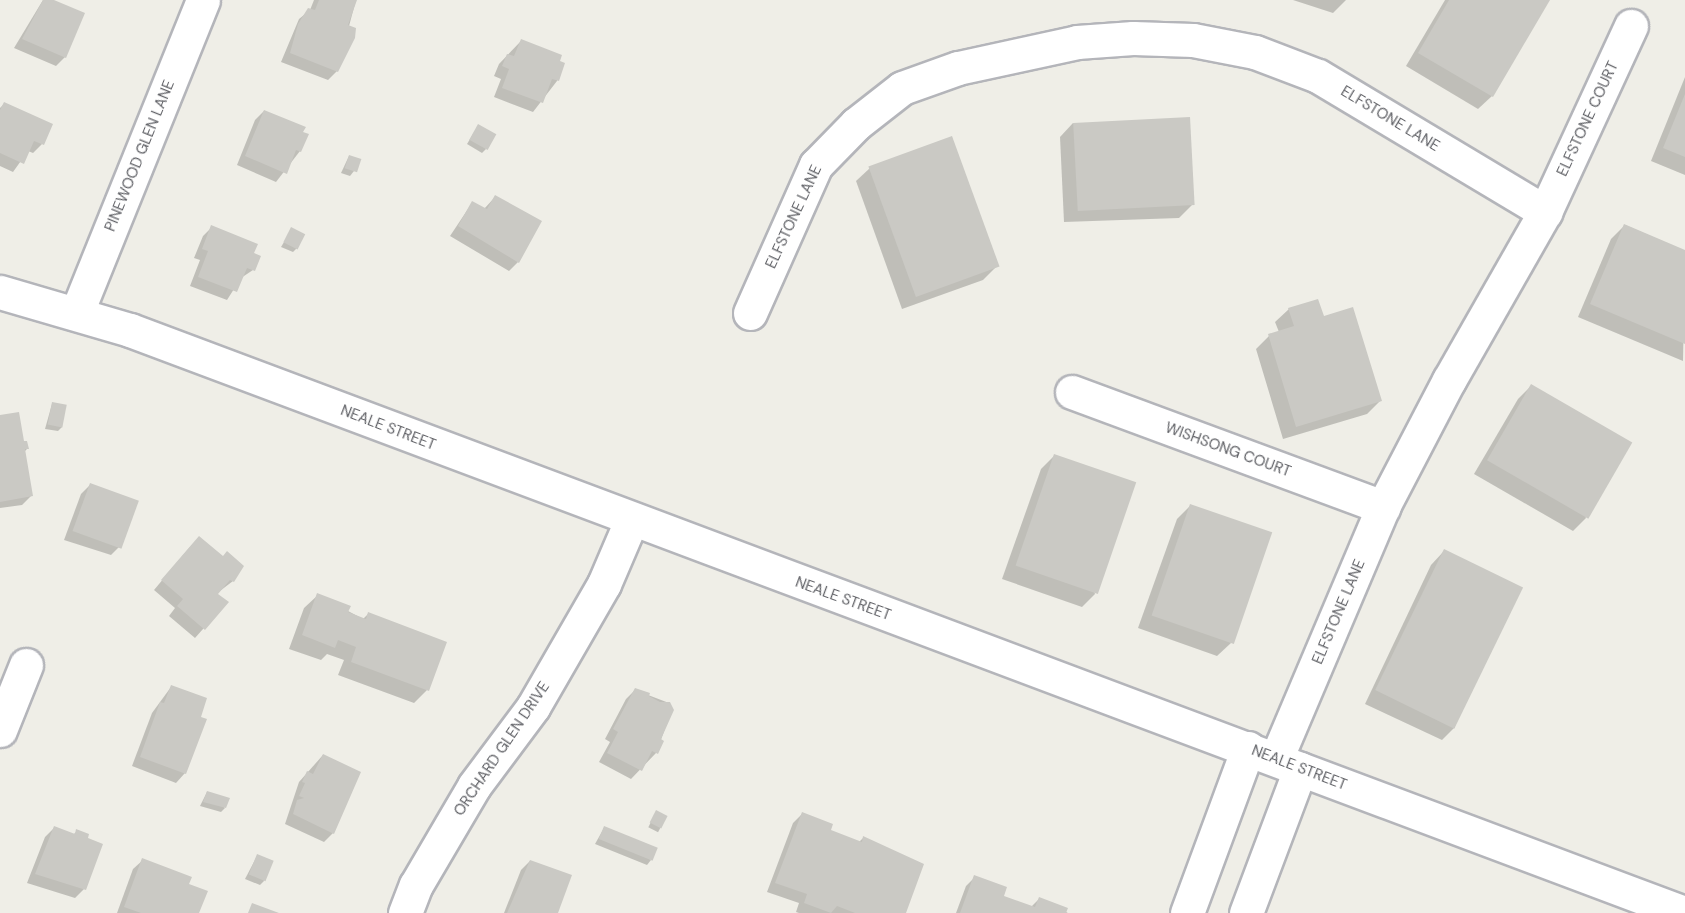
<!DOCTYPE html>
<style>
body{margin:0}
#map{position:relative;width:1685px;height:913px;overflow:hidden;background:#efeee7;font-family:"DM Sans",sans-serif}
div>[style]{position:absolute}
.shadow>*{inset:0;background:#0003;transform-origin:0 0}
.building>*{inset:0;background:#cac9c4;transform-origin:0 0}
.roads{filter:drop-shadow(2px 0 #b4b5ba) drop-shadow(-2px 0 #b4b5ba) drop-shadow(0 2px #b4b5ba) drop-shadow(0 -2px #b4b5ba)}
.minor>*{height:33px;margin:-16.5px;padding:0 16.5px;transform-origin:16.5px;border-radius:16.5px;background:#fff}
span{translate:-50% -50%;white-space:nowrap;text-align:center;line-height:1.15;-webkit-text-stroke:6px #fff;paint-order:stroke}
.street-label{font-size:15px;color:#5f6065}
</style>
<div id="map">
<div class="shadow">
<div style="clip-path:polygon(43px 0,51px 0,65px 57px,56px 66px,14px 48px)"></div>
<div style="clip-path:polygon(314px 0,356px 0,337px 71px,328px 80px,281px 62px,299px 19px,310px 10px)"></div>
<div style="clip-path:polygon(1293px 0,1346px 0,1333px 13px)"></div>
<div style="clip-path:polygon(1445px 0,1548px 0,1492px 96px,1478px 109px,1406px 66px)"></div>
<div style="clip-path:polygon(521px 41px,563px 64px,557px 81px,533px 112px,494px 97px,501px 79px,494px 76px,499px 64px)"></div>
<div style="clip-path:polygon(1685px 77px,1685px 175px,1651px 161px)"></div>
<div style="clip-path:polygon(4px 104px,42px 144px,33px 153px,28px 151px,13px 172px,0 166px,0 108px)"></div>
<div style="clip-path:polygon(264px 111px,302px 133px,300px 151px,276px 182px,237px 165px,255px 120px)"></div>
<div style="clip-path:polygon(1073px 123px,1193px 204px,1179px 218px,1064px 222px,1060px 137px)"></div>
<div style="clip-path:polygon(478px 126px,486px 149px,482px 153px,467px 144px)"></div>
<div style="clip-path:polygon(349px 156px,354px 171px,350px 176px,341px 173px)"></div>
<div style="clip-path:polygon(870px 168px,997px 266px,983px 280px,902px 309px,856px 181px)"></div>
<div style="clip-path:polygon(495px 197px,518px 262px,509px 271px,450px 236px,472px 203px,484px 209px)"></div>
<div style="clip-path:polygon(1625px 225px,1685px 251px,1683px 361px,1578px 317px,1611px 239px)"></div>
<div style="clip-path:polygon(212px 227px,252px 254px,253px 270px,241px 278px,227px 300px,190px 286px,200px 260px,194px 258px,203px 236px)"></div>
<div style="clip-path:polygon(292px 229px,297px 248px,293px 252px,281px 247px)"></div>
<div style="clip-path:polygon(1289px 309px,1323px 318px,1380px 401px,1367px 414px,1283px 439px,1256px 349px,1269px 336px,1279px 332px,1275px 322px)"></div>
<div style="clip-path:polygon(1531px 386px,1586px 518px,1573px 531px,1474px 474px,1518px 399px)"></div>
<div style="clip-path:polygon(52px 404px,62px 427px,58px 431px,45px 429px)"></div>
<div style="clip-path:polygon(0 417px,27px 449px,24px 452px,31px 496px,22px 505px,0 508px)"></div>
<div style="clip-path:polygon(1054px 456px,1095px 594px,1082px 607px,1002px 579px,1041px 469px)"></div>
<div style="clip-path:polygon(90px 485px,121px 545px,111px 555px,64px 540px,81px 494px)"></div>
<div style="clip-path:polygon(1190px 506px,1231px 643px,1217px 656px,1138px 628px,1177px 519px)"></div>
<div style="clip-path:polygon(190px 547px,242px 566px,233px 581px,216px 594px,227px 602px,195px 638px,169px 616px,175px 608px,154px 590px)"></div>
<div style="clip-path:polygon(1444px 551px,1455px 727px,1442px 740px,1365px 704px,1431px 565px)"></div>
<div style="clip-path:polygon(318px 595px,363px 619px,368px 614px,427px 690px,414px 703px,338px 675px,344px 660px,327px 654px,321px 660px,289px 649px,304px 608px)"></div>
<div style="clip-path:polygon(171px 687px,185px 773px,176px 783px,132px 766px,152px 713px)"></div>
<div style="clip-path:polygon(635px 690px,669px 703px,672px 710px,656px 753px,631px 779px,599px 762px,610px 742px,605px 739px,626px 699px)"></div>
<div style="clip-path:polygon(323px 755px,333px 833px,324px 842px,285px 824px,299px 782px)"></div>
<div style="clip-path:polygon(207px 792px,225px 808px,221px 812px,200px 806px)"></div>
<div style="left:656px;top:812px;width:11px;height:17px;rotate:27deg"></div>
<div style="clip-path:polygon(802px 814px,829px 831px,859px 842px,864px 837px,904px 913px,799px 913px,796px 912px,799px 903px,767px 892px,793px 823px)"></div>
<div style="clip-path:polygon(54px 828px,73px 835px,77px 831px,84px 889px,75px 898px,27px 883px,45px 837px)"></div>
<div style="clip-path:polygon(604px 828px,651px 860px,647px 865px,595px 844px)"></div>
<div style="clip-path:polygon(257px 856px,264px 881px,260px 885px,245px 879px)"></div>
<div style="clip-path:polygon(143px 860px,187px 884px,198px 913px,117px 913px,133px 869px)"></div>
<div style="clip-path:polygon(530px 861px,556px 913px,504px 913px,521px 870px)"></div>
<div style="clip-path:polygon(975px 877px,1003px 897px,1031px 907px,1039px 899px,1068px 913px,956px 913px,966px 886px)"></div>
</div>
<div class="building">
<div style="clip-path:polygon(43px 0,54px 0,85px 13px,66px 58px,22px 39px)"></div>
<div style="clip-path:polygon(319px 0,357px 0,348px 25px,356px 28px,355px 38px,338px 72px,290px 53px,298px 24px,308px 8px,315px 10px)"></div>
<div style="clip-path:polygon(1449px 0,1550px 0,1493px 97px,1418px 53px)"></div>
<div style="clip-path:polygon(521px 39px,562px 55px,560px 61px,565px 63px,559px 81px,552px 79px,543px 103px,502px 88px,509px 69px,502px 66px,507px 54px,514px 56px)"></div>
<div style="clip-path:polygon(1685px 94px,1685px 157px,1663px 148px)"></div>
<div style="clip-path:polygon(4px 102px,53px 124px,44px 145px,34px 141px,24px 164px,0 153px,0 110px)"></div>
<div style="clip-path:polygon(264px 110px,306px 127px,303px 132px,309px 134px,301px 152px,296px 150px,287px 174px,245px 156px)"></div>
<div style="left:1190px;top:117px;width:88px;height:117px;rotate:87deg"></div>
<div style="left:478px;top:124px;width:21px;height:18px;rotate:29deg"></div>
<div style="left:952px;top:136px;width:139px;height:89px;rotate:70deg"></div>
<div style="left:349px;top:155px;width:13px;height:14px;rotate:18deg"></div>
<div style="clip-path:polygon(495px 195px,542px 221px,519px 263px,458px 226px,472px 201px,487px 209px)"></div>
<div style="clip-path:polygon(1624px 224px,1685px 250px,1685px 344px,1590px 304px)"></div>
<div style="clip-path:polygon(211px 225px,258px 244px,254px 253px,261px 256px,255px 271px,247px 268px,237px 292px,198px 277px,208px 251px,202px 249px)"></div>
<div style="left:291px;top:227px;width:16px;height:17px;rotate:27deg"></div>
<div style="clip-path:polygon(1318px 299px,1324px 316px,1353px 307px,1382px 401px,1296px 427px,1268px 334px,1294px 326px,1288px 308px)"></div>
<div style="left:1531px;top:384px;width:117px;height:88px;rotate:30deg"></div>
<div style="left:52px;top:402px;width:15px;height:23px;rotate:11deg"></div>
<div style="clip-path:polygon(19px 412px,24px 441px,27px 441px,29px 449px,25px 449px,33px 496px,0 502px,0 415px)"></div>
<div style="left:1054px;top:454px;width:87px;height:118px;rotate:19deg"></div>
<div style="left:90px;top:483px;width:52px;height:51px;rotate:20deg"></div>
<div style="left:1190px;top:504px;width:87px;height:118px;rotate:19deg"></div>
<div style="clip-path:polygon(199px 536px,223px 556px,227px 551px,244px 566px,234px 582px,230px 580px,218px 594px,229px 602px,205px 630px,177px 606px,183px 599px,161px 580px)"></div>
<div style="left:1444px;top:549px;width:88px;height:157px;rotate:26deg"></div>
<div style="clip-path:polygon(317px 593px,351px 606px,348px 612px,366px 619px,368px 612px,447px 642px,429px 691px,351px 662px,356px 647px,338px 640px,335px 648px,302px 635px)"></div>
<div style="clip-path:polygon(171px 685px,207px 698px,201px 717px,207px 719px,186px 774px,140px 757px,160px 702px,164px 703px)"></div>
<div style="clip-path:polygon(635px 688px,650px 693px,649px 696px,660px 702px,670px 702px,674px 710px,661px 739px,664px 741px,658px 754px,652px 751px,642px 771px,607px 753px,618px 732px,613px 729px)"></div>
<div style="clip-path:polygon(323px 754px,361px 772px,334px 834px,293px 814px,297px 800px,304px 798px,299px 796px,305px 783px,302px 782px,307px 771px,313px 774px)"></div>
<div style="clip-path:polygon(207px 791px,230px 798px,226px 808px,203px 802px)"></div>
<div style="left:656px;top:810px;width:13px;height:14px;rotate:27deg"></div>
<div style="clip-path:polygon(802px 812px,833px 824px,831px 830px,862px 842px,863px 836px,924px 864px,906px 913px,855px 913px,837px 906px,831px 913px,804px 903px,807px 894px,775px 883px)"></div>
<div style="clip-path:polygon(54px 826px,75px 834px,76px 829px,89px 834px,88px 838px,103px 844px,86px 890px,35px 874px)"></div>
<div style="left:604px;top:826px;width:58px;height:14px;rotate:22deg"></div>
<div style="left:257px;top:854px;width:18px;height:22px;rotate:22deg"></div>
<div style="clip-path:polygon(142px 858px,192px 877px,189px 884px,208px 891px,199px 913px,141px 913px,124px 907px)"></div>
<div style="clip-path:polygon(530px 860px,572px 875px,558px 913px,507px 913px)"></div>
<div style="clip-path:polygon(974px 875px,1007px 887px,1004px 896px,1035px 907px,1039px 897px,1068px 908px,1066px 913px,960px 913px)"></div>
<div style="clip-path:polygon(252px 903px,279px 913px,248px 913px)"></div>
</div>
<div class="roads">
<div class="minor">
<div style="left:1545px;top:212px;width:205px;rotate:-65.2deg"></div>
<div style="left:0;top:292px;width:135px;rotate:16.3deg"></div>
<div style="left:130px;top:330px;width:1660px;rotate:20.56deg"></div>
<div style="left:77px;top:312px;width:336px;rotate:-68deg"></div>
<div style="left:750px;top:313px;width:162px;rotate:-66deg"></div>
<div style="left:816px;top:165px;width:57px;rotate:-45.7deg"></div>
<div style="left:856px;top:124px;width:58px;rotate:-38deg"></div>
<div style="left:902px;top:88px;width:59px;rotate:-19.7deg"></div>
<div style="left:958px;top:68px;width:122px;rotate:-12.3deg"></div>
<div style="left:1077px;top:42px;width:56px;rotate:-4.1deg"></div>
<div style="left:1133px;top:38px;width:60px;rotate:1.9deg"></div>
<div style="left:1193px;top:40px;width:63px;rotate:11deg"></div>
<div style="left:1255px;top:52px;width:67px;rotate:20.9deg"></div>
<div style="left:1318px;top:76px;width:265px;rotate:30.9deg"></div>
<div style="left:1545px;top:212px;width:193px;rotate:119.7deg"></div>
<div style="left:1449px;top:380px;width:143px;rotate:117.5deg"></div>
<div style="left:1383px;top:507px;width:274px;rotate:113deg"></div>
<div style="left:1072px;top:392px;width:332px;rotate:20.3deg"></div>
<div style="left:0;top:730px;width:70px;rotate:-68.2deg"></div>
<div style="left:405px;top:913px;width:30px;rotate:-69deg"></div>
<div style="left:416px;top:885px;width:115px;rotate:-59.6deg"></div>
<div style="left:474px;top:786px;width:99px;rotate:-53.2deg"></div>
<div style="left:533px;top:707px;width:142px;rotate:-60deg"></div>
<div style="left:604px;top:584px;width:69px;rotate:-66.8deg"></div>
<div style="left:1187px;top:913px;width:176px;rotate:-69.7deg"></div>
<div style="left:1246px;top:913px;width:154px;rotate:-69.4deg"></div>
</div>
</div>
<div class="street-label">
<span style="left:1390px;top:119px;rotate:31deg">ELFSTONE LANE</span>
<span style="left:1588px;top:119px;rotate:-65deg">ELFSTONE COURT</span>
<span style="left:140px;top:156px;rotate:-68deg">PINEWOOD GLEN LANE</span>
<span style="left:794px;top:217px;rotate:-65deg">ELFSTONE LANE</span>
<span style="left:388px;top:428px;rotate:21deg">NEALE STREET</span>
<span style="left:1228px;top:450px;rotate:20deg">WISHSONG COURT</span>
<span style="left:843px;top:599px;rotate:20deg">NEALE STREET</span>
<span style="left:1339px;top:612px;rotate:-67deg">ELFSTONE LANE</span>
<span style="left:502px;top:749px;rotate:-56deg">ORCHARD GLEN DRIVE</span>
<span style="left:1299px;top:768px;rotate:21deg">NEALE STREET</span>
</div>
</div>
